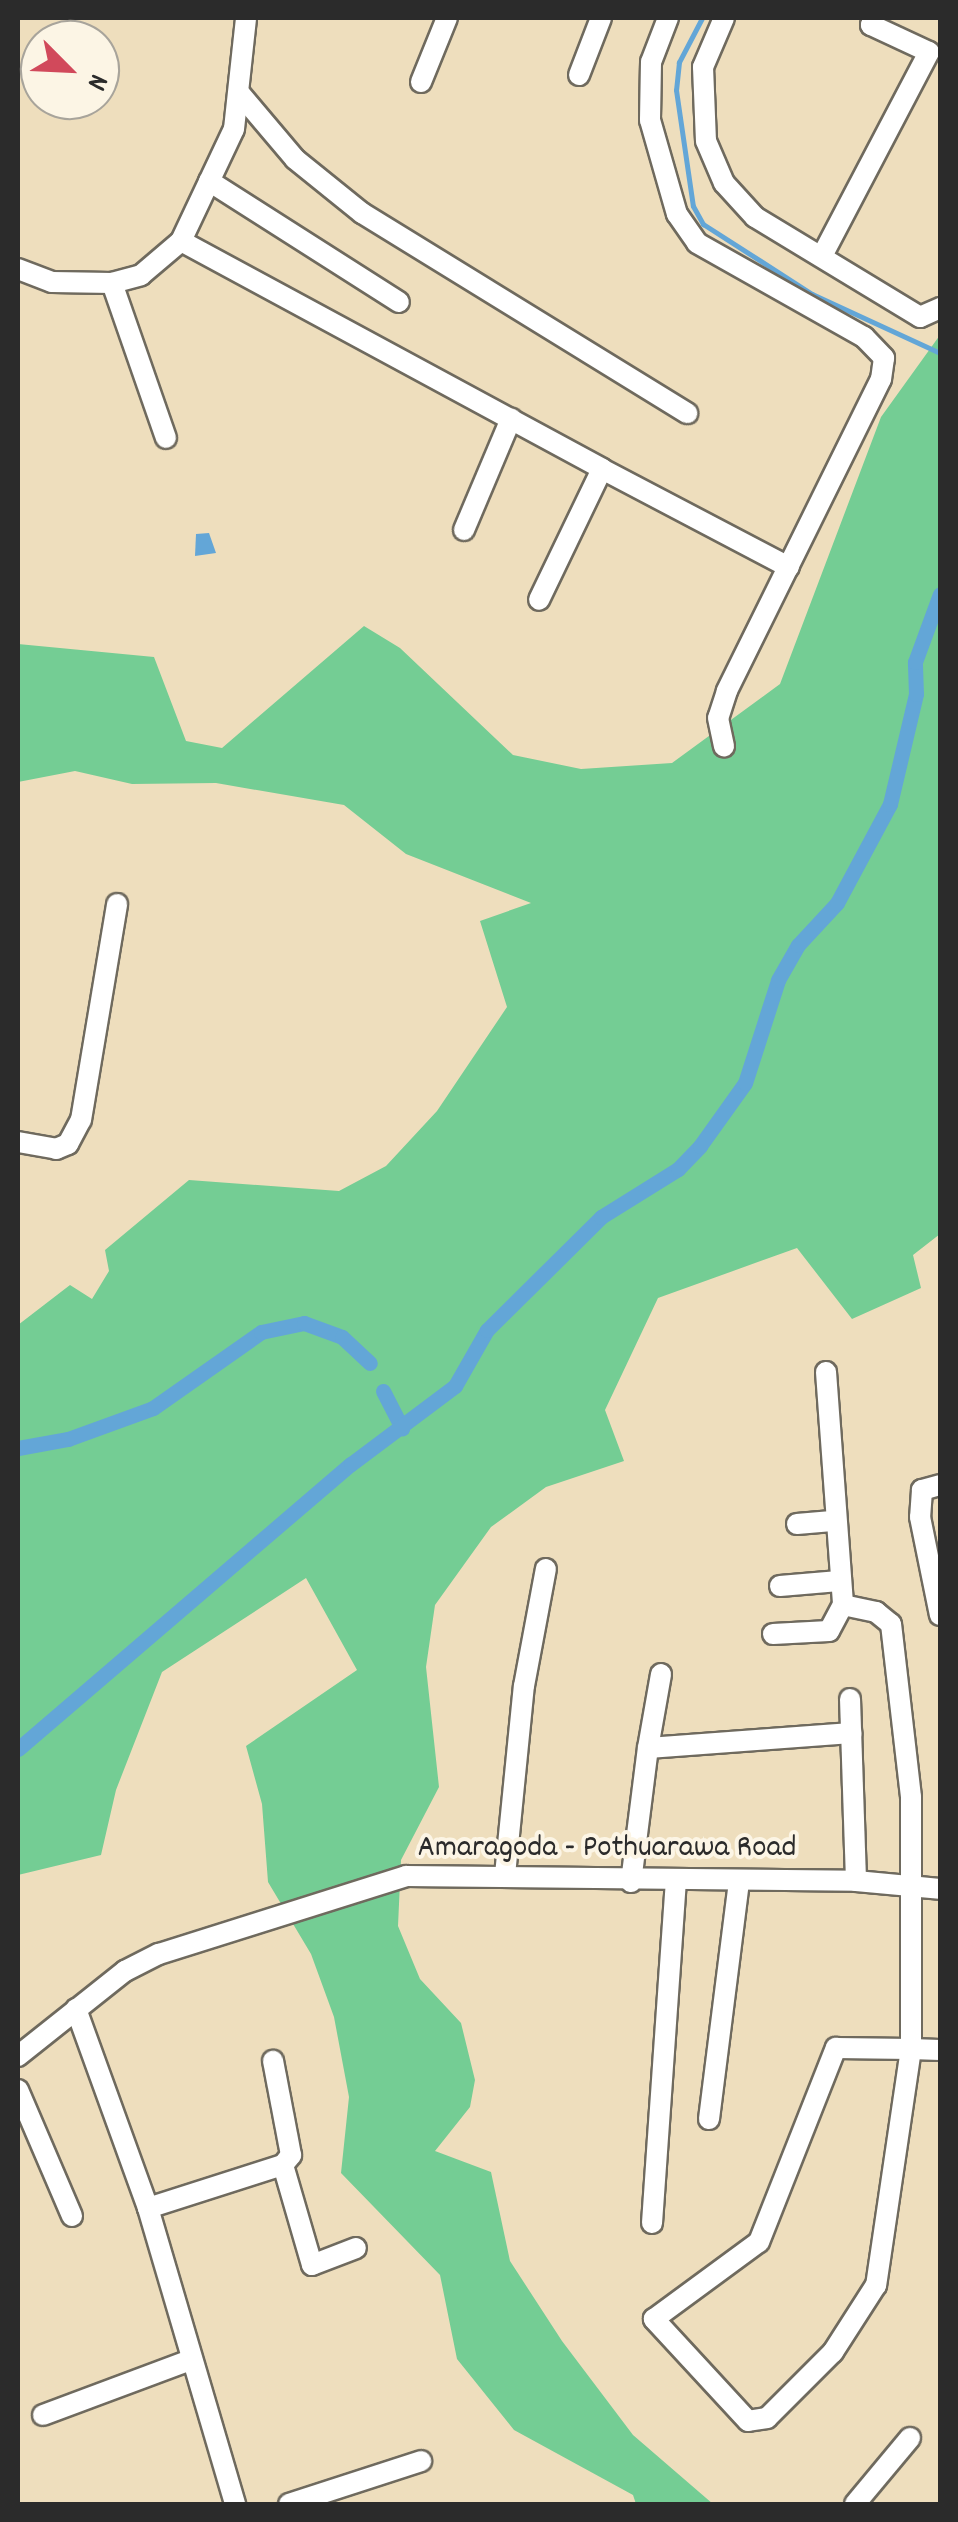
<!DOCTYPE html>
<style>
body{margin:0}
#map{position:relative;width:958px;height:2522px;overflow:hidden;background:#eedebd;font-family:Dekko,sans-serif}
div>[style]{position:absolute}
.green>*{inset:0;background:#74cd94}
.water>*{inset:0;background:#63a6d7}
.stream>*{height:5px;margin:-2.5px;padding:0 2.5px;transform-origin:2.5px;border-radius:2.5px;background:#63a6d7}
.canal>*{height:15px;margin:-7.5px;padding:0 7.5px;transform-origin:7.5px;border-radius:7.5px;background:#63a6d7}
.roads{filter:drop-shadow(2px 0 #6f6a5e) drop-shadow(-2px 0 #6f6a5e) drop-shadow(0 2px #6f6a5e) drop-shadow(0 -2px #6f6a5e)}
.minor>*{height:20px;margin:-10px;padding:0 10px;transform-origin:10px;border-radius:10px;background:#fff}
span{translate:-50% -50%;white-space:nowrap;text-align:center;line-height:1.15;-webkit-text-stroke:8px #fcf5e5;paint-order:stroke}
.street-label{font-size:32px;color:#2b2b2b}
.frame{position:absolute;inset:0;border:20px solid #2b2b2b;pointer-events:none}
.north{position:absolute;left:20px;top:20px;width:100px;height:100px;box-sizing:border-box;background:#fcf5e5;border:2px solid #a8a49b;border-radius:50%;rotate:114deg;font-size:28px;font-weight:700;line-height:40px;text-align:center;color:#2b2b2b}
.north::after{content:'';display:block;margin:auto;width:35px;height:45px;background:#d1495b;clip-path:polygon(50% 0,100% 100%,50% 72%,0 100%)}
</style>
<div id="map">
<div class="green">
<div style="clip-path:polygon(940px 335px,940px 1234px,913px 1255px,921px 1288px,852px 1319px,797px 1248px,658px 1298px,605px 1410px,624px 1461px,546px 1487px,491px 1527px,435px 1605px,426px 1667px,439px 1787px,401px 1860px,398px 1926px,420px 1979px,461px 2023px,475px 2080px,470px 2107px,435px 2151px,491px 2172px,510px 2261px,562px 2341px,633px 2435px,713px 2504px,636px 2504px,633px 2495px,514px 2430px,457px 2359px,440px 2275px,341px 2173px,349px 2097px,334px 2017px,311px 1954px,268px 1882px,262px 1804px,246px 1746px,357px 1670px,306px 1578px,162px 1672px,116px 1790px,101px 1855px,18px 1875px,18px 1325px,70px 1285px,92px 1299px,109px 1271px,105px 1250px,189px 1180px,339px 1191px,386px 1166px,437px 1111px,507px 1007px,480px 921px,531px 903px,406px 854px,344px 805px,216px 783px,132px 784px,75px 771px,18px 782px,18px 644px,154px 657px,186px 741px,222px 748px,364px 626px,400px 648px,513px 755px,581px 769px,672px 763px,780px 684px,881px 417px)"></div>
</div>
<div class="water">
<div style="clip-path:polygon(209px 533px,216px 553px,195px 556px,196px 534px)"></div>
</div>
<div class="stream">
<div style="left:702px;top:18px;width:50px;rotate:117.6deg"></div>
<div style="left:679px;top:62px;width:28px;rotate:96deg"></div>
<div style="left:676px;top:90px;width:117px;rotate:81.7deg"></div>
<div style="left:693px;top:206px;width:21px;rotate:61deg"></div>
<div style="left:703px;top:224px;width:130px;rotate:32.7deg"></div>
<div style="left:812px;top:294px;width:141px;rotate:24.7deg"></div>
</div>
<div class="canal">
<div style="left:383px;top:1391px;width:42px;rotate:62.8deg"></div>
<div style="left:18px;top:1448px;width:51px;rotate:-10.2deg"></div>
<div style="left:68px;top:1439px;width:90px;rotate:-20deg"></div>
<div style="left:153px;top:1408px;width:132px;rotate:-35.1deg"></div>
<div style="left:261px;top:1332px;width:44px;rotate:-11.8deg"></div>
<div style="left:304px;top:1323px;width:40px;rotate:20.2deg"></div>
<div style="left:342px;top:1337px;width:38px;rotate:43deg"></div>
<div style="left:18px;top:1749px;width:438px;rotate:-40.6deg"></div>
<div style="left:351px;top:1464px;width:130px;rotate:-36.9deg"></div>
<div style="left:455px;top:1386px;width:64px;rotate:-60.3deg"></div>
<div style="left:487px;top:1330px;width:161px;rotate:-44.7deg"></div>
<div style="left:601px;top:1217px;width:91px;rotate:-31.9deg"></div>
<div style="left:678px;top:1169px;width:32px;rotate:-46deg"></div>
<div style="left:700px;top:1146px;width:77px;rotate:-54.5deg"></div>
<div style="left:745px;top:1083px;width:108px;rotate:-72.2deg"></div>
<div style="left:778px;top:980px;width:40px;rotate:-60.3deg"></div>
<div style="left:798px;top:945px;width:57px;rotate:-47.1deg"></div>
<div style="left:837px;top:903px;width:112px;rotate:-61.8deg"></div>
<div style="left:890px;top:804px;width:113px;rotate:-76.7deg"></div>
<div style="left:916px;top:694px;width:32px;rotate:-92deg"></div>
<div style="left:915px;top:662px;width:72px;rotate:-69.8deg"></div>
</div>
<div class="roads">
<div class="minor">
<div style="left:668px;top:18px;width:47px;rotate:111.1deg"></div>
<div style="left:651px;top:62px;width:58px;rotate:91deg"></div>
<div style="left:650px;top:120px;width:98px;rotate:74deg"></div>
<div style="left:677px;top:214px;width:35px;rotate:55deg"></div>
<div style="left:697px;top:243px;width:192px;rotate:29.4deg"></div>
<div style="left:864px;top:337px;width:29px;rotate:46deg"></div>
<div style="left:884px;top:358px;width:21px;rotate:98deg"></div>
<div style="left:881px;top:379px;width:348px;rotate:116.3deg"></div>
<div style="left:727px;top:691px;width:28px;rotate:108deg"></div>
<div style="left:718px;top:718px;width:29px;rotate:78deg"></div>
<div style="left:724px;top:18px;width:53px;rotate:113.2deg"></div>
<div style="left:703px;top:67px;width:74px;rotate:87.7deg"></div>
<div style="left:706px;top:141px;width:46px;rotate:66.8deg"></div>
<div style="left:724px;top:183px;width:46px;rotate:47.6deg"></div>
<div style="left:755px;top:217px;width:193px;rotate:31.2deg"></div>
<div style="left:920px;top:317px;width:22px;rotate:-24deg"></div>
<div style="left:579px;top:75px;width:61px;rotate:-68.9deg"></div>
<div style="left:421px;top:82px;width:69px;rotate:-67.9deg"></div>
<div style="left:241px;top:95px;width:84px;rotate:49.8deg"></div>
<div style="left:295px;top:159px;width:86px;rotate:38.9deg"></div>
<div style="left:362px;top:213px;width:382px;rotate:31.6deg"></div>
<div style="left:209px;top:181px;width:225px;rotate:32.5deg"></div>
<div style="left:181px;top:241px;width:479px;rotate:28.4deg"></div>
<div style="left:602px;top:469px;width:145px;rotate:115.7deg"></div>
<div style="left:823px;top:254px;width:228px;rotate:-62.3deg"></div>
<div style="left:929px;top:52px;width:64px;rotate:-155deg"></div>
<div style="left:871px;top:25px;width:8px;rotate:-67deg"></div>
<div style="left:18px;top:269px;width:36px;rotate:21deg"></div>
<div style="left:52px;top:282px;width:60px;rotate:1deg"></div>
<div style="left:112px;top:283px;width:30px;rotate:-15deg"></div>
<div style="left:141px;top:275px;width:52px;rotate:-40.4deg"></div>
<div style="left:181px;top:241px;width:124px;rotate:-64.7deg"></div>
<div style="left:234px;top:129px;width:112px;rotate:-83.8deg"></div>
<div style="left:112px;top:283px;width:164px;rotate:70.8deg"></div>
<div style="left:602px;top:469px;width:211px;rotate:27.7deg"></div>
<div style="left:464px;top:530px;width:121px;rotate:-67.1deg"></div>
<div style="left:18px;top:1142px;width:39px;rotate:10deg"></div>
<div style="left:56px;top:1149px;width:13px;rotate:-23deg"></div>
<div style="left:68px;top:1144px;width:27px;rotate:-62deg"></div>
<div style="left:81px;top:1120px;width:219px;rotate:-80.5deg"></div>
<div style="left:826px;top:1372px;width:234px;rotate:85.8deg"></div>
<div style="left:843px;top:1605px;width:34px;rotate:12deg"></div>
<div style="left:876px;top:1612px;width:19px;rotate:39deg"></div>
<div style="left:891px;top:1624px;width:174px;rotate:83.4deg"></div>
<div style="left:911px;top:1797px;width:252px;rotate:90deg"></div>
<div style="left:911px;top:2049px;width:239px;rotate:98.4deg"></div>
<div style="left:876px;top:2285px;width:80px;rotate:122.7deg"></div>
<div style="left:833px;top:2352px;width:93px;rotate:135deg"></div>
<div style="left:767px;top:2418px;width:19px;rotate:171deg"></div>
<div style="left:748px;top:2421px;width:139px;rotate:-132.7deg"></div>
<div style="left:654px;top:2319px;width:130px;rotate:-36.3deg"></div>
<div style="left:759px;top:2242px;width:209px;rotate:-68.4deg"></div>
<div style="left:836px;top:2048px;width:75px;rotate:0.8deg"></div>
<div style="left:911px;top:2049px;width:29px;rotate:2deg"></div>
<div style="left:940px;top:1485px;width:19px;rotate:164deg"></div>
<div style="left:922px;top:1490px;width:27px;rotate:94deg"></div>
<div style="left:920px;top:1517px;width:100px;rotate:78.5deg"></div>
<div style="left:797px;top:1524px;width:38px;rotate:-5deg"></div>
<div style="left:780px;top:1586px;width:59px;rotate:-4.8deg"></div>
<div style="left:773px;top:1634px;width:56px;rotate:-3.1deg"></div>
<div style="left:829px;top:1631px;width:30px;rotate:-62deg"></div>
<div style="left:850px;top:1699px;width:182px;rotate:88.1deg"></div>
<div style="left:648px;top:1748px;width:75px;rotate:-80deg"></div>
<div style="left:505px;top:1875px;width:190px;rotate:-84.3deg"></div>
<div style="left:524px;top:1686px;width:119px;rotate:-79.4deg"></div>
<div style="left:631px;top:1882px;width:135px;rotate:-82.8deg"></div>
<div style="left:648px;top:1748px;width:204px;rotate:-4.2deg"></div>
<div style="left:76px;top:2009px;width:212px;rotate:70.1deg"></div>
<div style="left:148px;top:2208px;width:309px;rotate:73.6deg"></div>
<div style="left:18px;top:2056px;width:137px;rotate:-38.5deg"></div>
<div style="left:125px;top:1971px;width:38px;rotate:-27deg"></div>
<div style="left:159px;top:1954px;width:259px;rotate:-17.5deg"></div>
<div style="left:406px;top:1876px;width:450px;rotate:0.6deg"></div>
<div style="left:856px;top:1881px;width:84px;rotate:5.4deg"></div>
<div style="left:18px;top:2090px;width:137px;rotate:66.8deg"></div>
<div style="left:709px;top:2119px;width:240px;rotate:-82.8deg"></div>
<div style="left:283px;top:2165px;width:104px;rotate:73.8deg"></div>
<div style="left:312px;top:2265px;width:47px;rotate:-21.1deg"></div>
<div style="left:148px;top:2208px;width:142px;rotate:-17.7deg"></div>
<div style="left:283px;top:2165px;width:13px;rotate:-51deg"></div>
<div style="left:291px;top:2155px;width:96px;rotate:-100.8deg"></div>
<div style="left:652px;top:2223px;width:342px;rotate:-86deg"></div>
<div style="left:43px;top:2415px;width:157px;rotate:-20.5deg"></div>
<div style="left:289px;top:2504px;width:139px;rotate:-18deg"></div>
<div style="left:855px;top:2504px;width:86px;rotate:-50.2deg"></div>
</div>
</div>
<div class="street-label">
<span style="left:607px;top:1849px">Amaragoda - Pothuarawa Road</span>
</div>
<div class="frame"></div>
<div class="north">N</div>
</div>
